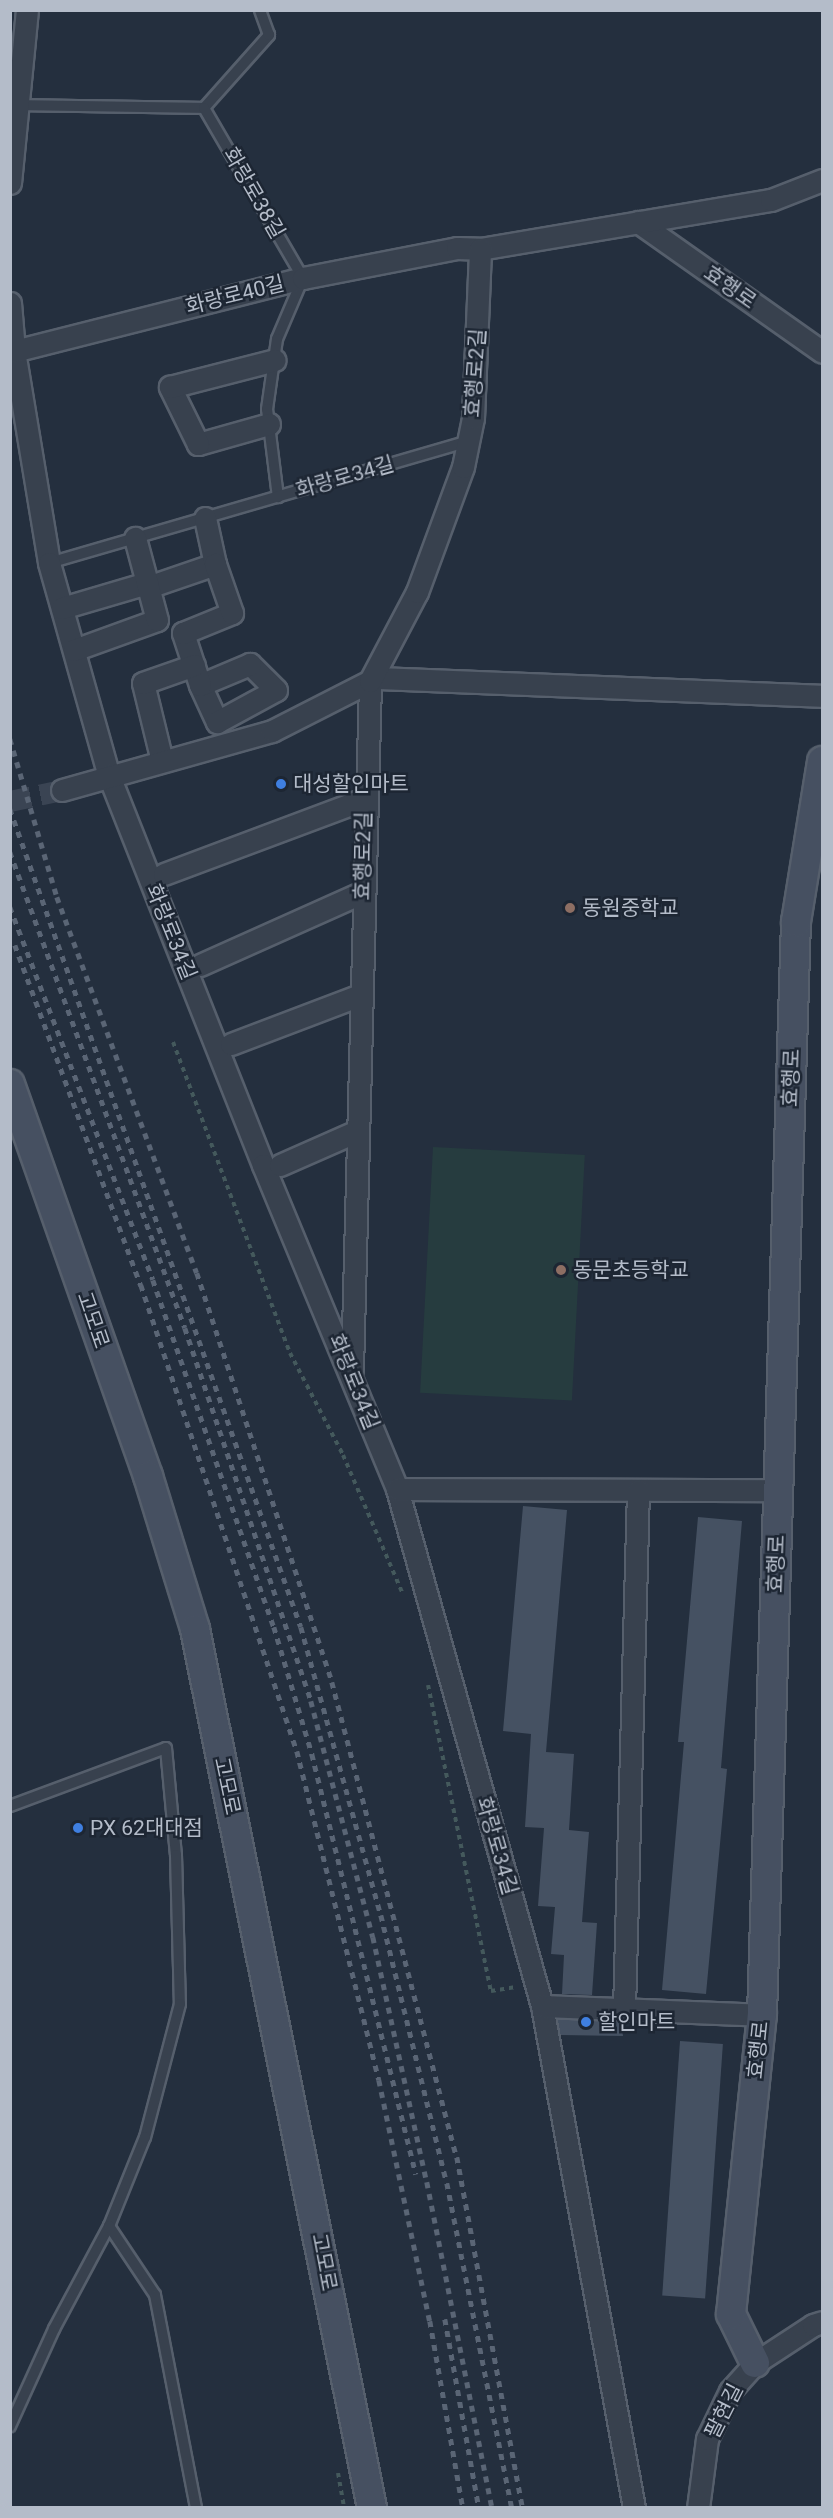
<!DOCTYPE html>
<meta charset="utf-8">
<style>
body{margin:0}
#map{position:relative;width:833px;height:2518px;overflow:hidden;background:#242f3e;font-family:Roboto,"Noto Sans KR",sans-serif}
div>[style]{position:absolute}
.green>*{inset:0;background:#263c3f;transform-origin:0 0}
.building>*{inset:0;background:#455162;transform-origin:0 0}
.minor-tunnel>*{height:21px;margin-top:-10.5px;transform-origin:0;background:repeating-linear-gradient(90deg,#3a4453 0 21px,transparent 0 31px)}
.path>*{height:4px;margin-top:-2px;transform-origin:0;background:repeating-linear-gradient(90deg,#44595c 0 4.5px,transparent 0 9px)}
.roads{filter:drop-shadow(2px 0 #565f6c) drop-shadow(-2px 0 #565f6c) drop-shadow(0 2px #565f6c) drop-shadow(0 -2px #565f6c)}
.service>*{height:10px;margin:-5px;padding:0 5px;transform-origin:5px;border-radius:5px;background:#38414e}
.minor>*{height:21px;margin:-10.5px;padding:0 10.5px;transform-origin:10.5px;border-radius:10.5px;background:#38414e}
.secondary>*{height:28px;margin:-14px;padding:0 14px;transform-origin:14px;border-radius:14px;background:#465061}
.rail>*{height:4.5px;margin-top:-2.25px;transform-origin:0;background:repeating-linear-gradient(90deg,#5a6575 0 6px,transparent 0 12px)}
.dots>*{width:16px;height:16px;translate:-50% -50%;box-sizing:border-box;border:3px solid #1d2633;border-radius:50%}
span{translate:-50% -50%;white-space:nowrap;text-align:center;line-height:1.15;-webkit-text-stroke:5px #1d2633;paint-order:stroke}
.street-label{font-size:21px;color:#b4bcc9}
.poi-label{font-size:21px;color:#b4bcc9}
.left{translate:0 -50%;text-align:left}
.frame{position:absolute;inset:0;border:12px solid #b4bcc9;pointer-events:none}
</style>
<div id="map">
<div class="green">
<div style="left:433px;top:1147px;width:152px;height:246px;rotate:3deg"></div>
</div>
<div class="building">
<div style="clip-path:polygon(523px 1506px,567px 1510px,546px 1752px,574px 1754px,569px 1830px,589px 1832px,582px 1922px,597px 1923px,592px 1995px,562px 1994px,564px 1955px,551px 1954px,555px 1907px,538px 1906px,544px 1828px,525px 1827px,531px 1734px,503px 1731px)"></div>
<div style="clip-path:polygon(698px 1517px,742px 1521px,721px 1768px,727px 1769px,706px 1994px,662px 1990px,684px 1742px,678px 1742px)"></div>
<div style="clip-path:polygon(557px 2019px,621px 2022px,623px 2036px,560px 2035px)"></div>
<div style="left:680px;top:2041px;width:43px;height:255px;rotate:4deg"></div>
</div>
<div class="minor-tunnel">
<div style="left:10px;top:801px;width:53px;rotate:-11.9deg"></div>
</div>
<div class="path">
<div style="left:173px;top:1042px;width:332px;rotate:69.4deg"></div>
<div style="left:290px;top:1353px;width:115px;rotate:62.5deg"></div>
<div style="left:343px;top:1455px;width:151px;rotate:66.7deg"></div>
<div style="left:428px;top:1685px;width:312px;rotate:78.4deg"></div>
<div style="left:491px;top:1991px;width:25px;rotate:-9deg"></div>
<div style="left:338px;top:2473px;width:36px;rotate:80deg"></div>
</div>
<div class="roads">
<div class="service">
<div style="left:18px;top:105px;width:186px;rotate:0.9deg"></div>
<div style="left:204px;top:108px;width:98px;rotate:-48.3deg"></div>
<div style="left:269px;top:35px;width:27px;rotate:-110deg"></div>
<div style="left:204px;top:108px;width:197px;rotate:59.8deg"></div>
<div style="left:303px;top:278px;width:66px;rotate:113.1deg"></div>
<div style="left:277px;top:339px;width:71px;rotate:98.1deg"></div>
<div style="left:267px;top:409px;width:89px;rotate:82.9deg"></div>
<div style="left:49px;top:563px;width:436px;rotate:-16.2deg"></div>
<div style="left:10px;top:1806px;width:166px;rotate:-20.4deg"></div>
<div style="left:166px;top:1748px;width:107px;rotate:84.7deg"></div>
<div style="left:176px;top:1855px;width:149px;rotate:88.5deg"></div>
<div style="left:180px;top:2004px;width:138px;rotate:104.7deg"></div>
<div style="left:145px;top:2137px;width:96px;rotate:112deg"></div>
<div style="left:109px;top:2226px;width:117px;rotate:118.1deg"></div>
<div style="left:54px;top:2329px;width:107px;rotate:114.4deg"></div>
<div style="left:109px;top:2226px;width:83px;rotate:56.3deg"></div>
<div style="left:155px;top:2295px;width:217px;rotate:79.1deg"></div>
</div>
<div class="minor">
<div style="left:10px;top:183px;width:174px;rotate:-84.4deg"></div>
<div style="left:638px;top:222px;width:225px;rotate:35.2deg"></div>
<div style="left:10px;top:303px;width:48px;rotate:85.2deg"></div>
<div style="left:14px;top:351px;width:215px;rotate:80.6deg"></div>
<div style="left:49px;top:563px;width:221px;rotate:74.3deg"></div>
<div style="left:109px;top:776px;width:418px;rotate:68.4deg"></div>
<div style="left:263px;top:1165px;width:351px;rotate:67.5deg"></div>
<div style="left:397px;top:1489px;width:537px;rotate:74.33deg"></div>
<div style="left:542px;top:2006px;width:510px;rotate:79.61deg"></div>
<div style="left:14px;top:351px;width:298px;rotate:-14.2deg"></div>
<div style="left:303px;top:278px;width:157px;rotate:-11deg"></div>
<div style="left:457px;top:248px;width:23px;rotate:2deg"></div>
<div style="left:480px;top:249px;width:295px;rotate:-9.6deg"></div>
<div style="left:771px;top:200px;width:55px;rotate:-21.4deg"></div>
<div style="left:269px;top:424px;width:74px;rotate:164.3deg"></div>
<div style="left:198px;top:444px;width:64px;rotate:-116.2deg"></div>
<div style="left:170px;top:387px;width:108px;rotate:-14.4deg"></div>
<div style="left:148px;top:587px;width:71px;rotate:-18.9deg"></div>
<div style="left:215px;top:564px;width:47px;rotate:-102.3deg"></div>
<div style="left:62px;top:608px;width:89px;rotate:-16.4deg"></div>
<div style="left:74px;top:650px;width:88px;rotate:-19.9deg"></div>
<div style="left:157px;top:620px;width:85px;rotate:-105deg"></div>
<div style="left:200px;top:685px;width:41px;rotate:65.3deg"></div>
<div style="left:217px;top:722px;width:67px;rotate:-28.5deg"></div>
<div style="left:276px;top:690px;width:37px;rotate:-135deg"></div>
<div style="left:250px;top:664px;width:54px;rotate:157.2deg"></div>
<div style="left:200px;top:685px;width:55px;rotate:-108.1deg"></div>
<div style="left:183px;top:633px;width:53px;rotate:-22.2deg"></div>
<div style="left:232px;top:613px;width:52px;rotate:-109.1deg"></div>
<div style="left:162px;top:761px;width:80px;rotate:-103.7deg"></div>
<div style="left:143px;top:683px;width:54px;rotate:-19.4deg"></div>
<div style="left:62px;top:790px;width:218px;rotate:-15.7deg"></div>
<div style="left:272px;top:731px;width:117px;rotate:-27deg"></div>
<div style="left:376px;top:678px;width:446px;rotate:2.3deg"></div>
<div style="left:164px;top:874px;width:215px;rotate:-20.5deg"></div>
<div style="left:200px;top:965px;width:179px;rotate:-24.1deg"></div>
<div style="left:231px;top:1044px;width:138px;rotate:-20.8deg"></div>
<div style="left:280px;top:1165px;width:84px;rotate:-23.8deg"></div>
<div style="left:352px;top:1370px;width:689px;rotate:-88.5deg"></div>
<div style="left:370px;top:681px;width:101px;rotate:-62.2deg"></div>
<div style="left:417px;top:592px;width:133px;rotate:-69.8deg"></div>
<div style="left:463px;top:467px;width:50px;rotate:-78.5deg"></div>
<div style="left:473px;top:418px;width:169px;rotate:-87.6deg"></div>
<div style="left:397px;top:1489px;width:381px;rotate:0.2deg"></div>
<div style="left:542px;top:2006px;width:220px;rotate:2.3deg"></div>
<div style="left:624px;top:2010px;width:520px;rotate:-88.46deg"></div>
<div style="left:698px;top:2508px;width:70px;rotate:-82.6deg"></div>
<div style="left:707px;top:2439px;width:53px;rotate:-64.4deg"></div>
<div style="left:730px;top:2391px;width:38px;rotate:-48deg"></div>
<div style="left:755px;top:2363px;width:69px;rotate:-33.2deg"></div>
<div style="left:813px;top:2325px;width:9px;rotate:-18deg"></div>
</div>
<div class="secondary">
<div style="left:10px;top:1084px;width:416px;rotate:70.6deg"></div>
<div style="left:148px;top:1476px;width:160px;rotate:72.9deg"></div>
<div style="left:195px;top:1629px;width:897px;rotate:78.61deg"></div>
<div style="left:755px;top:2363px;width:55px;rotate:-116.1deg"></div>
<div style="left:731px;top:2314px;width:301px;rotate:-84.1deg"></div>
<div style="left:762px;top:2015px;width:1094px;rotate:-88.22deg"></div>
<div style="left:796px;top:922px;width:163px;rotate:-80.8deg"></div>
</div>
</div>
<div class="rail">
<div style="left:10px;top:739px;width:165px;rotate:73.4deg"></div>
<div style="left:57px;top:897px;width:401px;rotate:69.6deg"></div>
<div style="left:197px;top:1273px;width:431px;rotate:71.7deg"></div>
<div style="left:332px;top:1682px;width:491px;rotate:75.3deg"></div>
<div style="left:457px;top:2157px;width:357px;rotate:79.4deg"></div>
<div style="left:10px;top:809px;width:868px;rotate:70.42deg"></div>
<div style="left:301px;top:1627px;width:299px;rotate:74.5deg"></div>
<div style="left:381px;top:1915px;width:276px;rotate:76.2deg"></div>
<div style="left:447px;top:2183px;width:331px;rotate:78.7deg"></div>
<div style="left:10px;top:852px;width:507px;rotate:69.81deg"></div>
<div style="left:185px;top:1328px;width:394px;rotate:71.3deg"></div>
<div style="left:311px;top:1701px;width:244px;rotate:75.3deg"></div>
<div style="left:373px;top:1937px;width:251px;rotate:77.6deg"></div>
<div style="left:427px;top:2182px;width:332px;rotate:78.7deg"></div>
<div style="left:10px;top:907px;width:399px;rotate:69deg"></div>
<div style="left:153px;top:1280px;width:367px;rotate:70.8deg"></div>
<div style="left:274px;top:1627px;width:133px;rotate:73.3deg"></div>
<div style="left:312px;top:1754px;width:433px;rotate:76.1deg"></div>
<div style="left:15px;top:945px;width:363px;rotate:69.7deg"></div>
<div style="left:141px;top:1285px;width:491px;rotate:71.5deg"></div>
<div style="left:297px;top:1751px;width:339px;rotate:76deg"></div>
<div style="left:379px;top:2080px;width:246px;rotate:78.1deg"></div>
<div style="left:430px;top:2321px;width:190px;rotate:80deg"></div>
<div style="left:445px;top:2319px;width:192px;rotate:79.8deg"></div>
</div>
<div class="dots">
<div style="left:281px;top:784px;background:#3f7fe0"></div>
<div style="left:570px;top:908px;background:#8d6e63"></div>
<div style="left:561px;top:1270px;background:#8d6e63"></div>
<div style="left:78px;top:1828px;background:#3f7fe0"></div>
<div style="left:586px;top:2022px;background:#3f7fe0"></div>
</div>
<div class="street-label">
<span style="left:254px;top:193px;rotate:60deg">화랑로38길</span>
<span style="left:730px;top:287px;rotate:35deg">효행로</span>
<span style="left:235px;top:295px;rotate:-14deg">화랑로40길</span>
<span style="left:475px;top:373px;rotate:-86deg">효행로2길</span>
<span style="left:345px;top:477px;rotate:-16deg">화랑로34길</span>
<span style="left:363px;top:856px;rotate:-89deg">효행로2길</span>
<span style="left:171px;top:932px;rotate:68deg">화랑로34길</span>
<span style="left:791px;top:1078px;rotate:-88deg">효행로</span>
<span style="left:93px;top:1320px;rotate:71deg">고모로</span>
<span style="left:354px;top:1382px;rotate:68deg">화랑로34길</span>
<span style="left:776px;top:1564px;rotate:-88deg">효행로</span>
<span style="left:227px;top:1786px;rotate:78deg">고모로</span>
<span style="left:497px;top:1846px;rotate:74deg">화랑로34길</span>
<span style="left:758px;top:2050px;rotate:-84deg">효행로</span>
<span style="left:324px;top:2262px;rotate:79deg">고모로</span>
<span style="left:724px;top:2411px;rotate:-63deg">팔현길</span>
</div>
<div class="poi-label">
<span class="left" style="left:293px;top:784px">대성할인마트</span>
<span class="left" style="left:582px;top:908px">동원중학교</span>
<span class="left" style="left:573px;top:1270px">동문초등학교</span>
<span class="left" style="left:90px;top:1828px">PX 62대대점</span>
<span class="left" style="left:598px;top:2022px">할인마트</span>
</div>
<div class="frame"></div>
</div>
